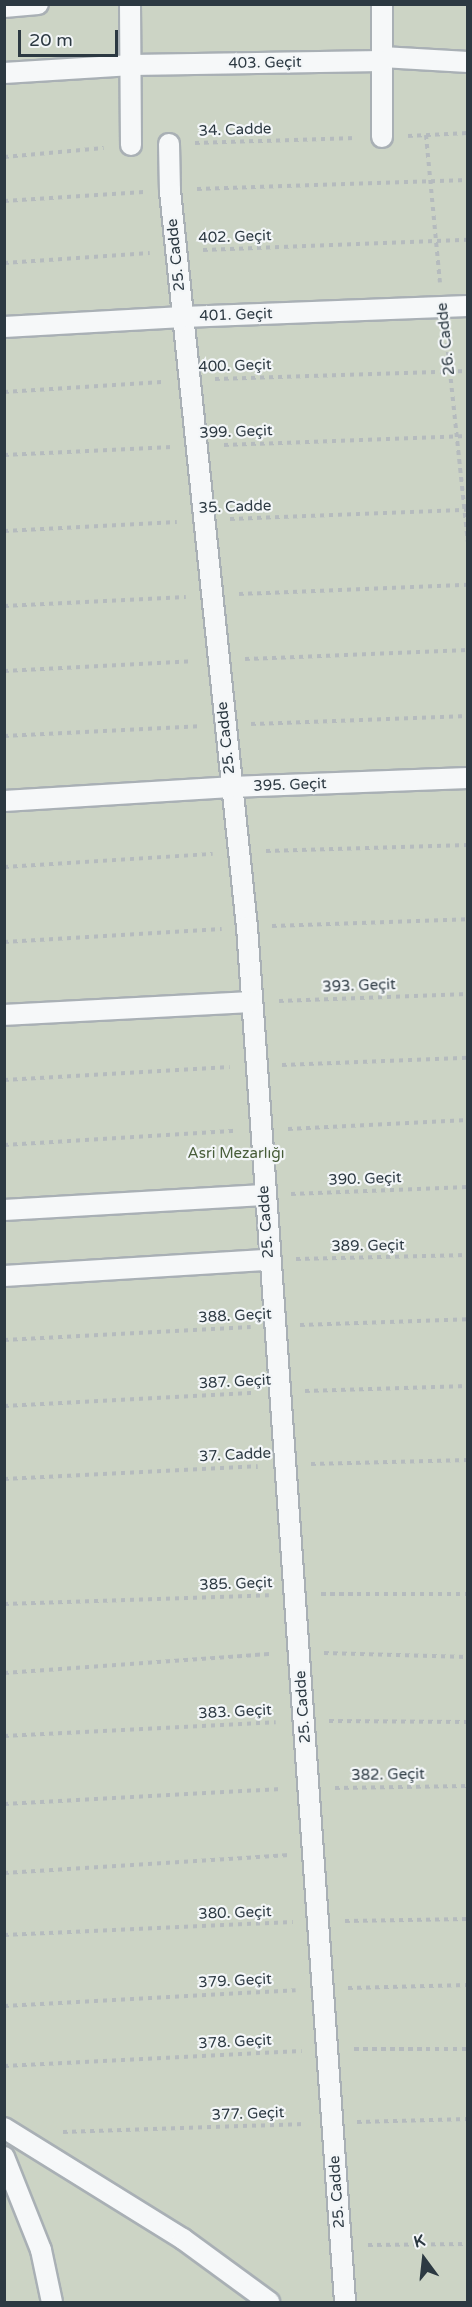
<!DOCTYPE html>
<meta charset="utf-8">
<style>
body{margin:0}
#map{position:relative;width:472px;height:2307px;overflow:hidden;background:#e4e8eb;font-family:"Varela Round",sans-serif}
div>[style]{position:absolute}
.green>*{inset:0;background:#ccd4c5;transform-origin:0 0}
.path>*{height:4px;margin-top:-2px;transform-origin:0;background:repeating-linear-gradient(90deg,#b5bbbe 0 4.5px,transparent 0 9px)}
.roads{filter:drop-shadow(2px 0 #a9b0b5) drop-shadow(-2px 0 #a9b0b5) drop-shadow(0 2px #a9b0b5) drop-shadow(0 -2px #a9b0b5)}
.lane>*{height:20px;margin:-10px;padding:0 10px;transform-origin:10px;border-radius:10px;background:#f6f8f9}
span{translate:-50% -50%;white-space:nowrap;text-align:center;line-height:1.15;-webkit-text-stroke:4.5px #f3f6f8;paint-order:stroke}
.street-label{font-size:15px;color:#2c3942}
.park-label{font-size:15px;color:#485d3a}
.frame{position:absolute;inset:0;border:6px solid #2c3942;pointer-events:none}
.north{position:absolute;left:394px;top:2229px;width:60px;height:60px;-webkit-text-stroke:4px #f3f6f8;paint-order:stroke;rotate:345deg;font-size:16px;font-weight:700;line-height:24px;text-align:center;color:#2c3942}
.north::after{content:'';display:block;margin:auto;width:21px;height:27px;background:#2c3942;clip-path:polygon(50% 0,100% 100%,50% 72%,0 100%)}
.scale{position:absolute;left:18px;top:30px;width:100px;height:27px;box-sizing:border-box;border:3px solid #2c3942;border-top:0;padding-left:8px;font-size:18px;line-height:21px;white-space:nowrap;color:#2c3942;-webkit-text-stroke:4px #f3f6f8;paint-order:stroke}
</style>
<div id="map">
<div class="green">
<div style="left:5px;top:5px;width:462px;height:2297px"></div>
</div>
<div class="path">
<div style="left:426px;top:135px;width:148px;rotate:84.6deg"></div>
<div style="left:408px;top:136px;width:60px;rotate:-2.9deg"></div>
<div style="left:195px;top:143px;width:161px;rotate:-1.8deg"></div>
<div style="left:4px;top:157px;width:100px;rotate:-5.1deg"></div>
<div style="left:197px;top:189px;width:271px;rotate:-1.9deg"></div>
<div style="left:4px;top:201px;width:140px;rotate:-3.7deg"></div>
<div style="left:203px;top:250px;width:265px;rotate:-2.2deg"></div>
<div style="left:4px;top:263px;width:146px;rotate:-3.9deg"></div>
<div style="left:446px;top:334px;width:209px;rotate:84deg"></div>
<div style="left:215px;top:379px;width:253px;rotate:-1.8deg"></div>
<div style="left:4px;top:392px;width:158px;rotate:-3.6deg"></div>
<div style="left:224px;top:445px;width:244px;rotate:-2.1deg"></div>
<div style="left:4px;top:455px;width:168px;rotate:-2.7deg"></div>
<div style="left:230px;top:519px;width:238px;rotate:-2.2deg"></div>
<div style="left:4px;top:531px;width:173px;rotate:-3deg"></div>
<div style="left:239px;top:594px;width:229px;rotate:-2.3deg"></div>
<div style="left:4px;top:606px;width:182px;rotate:-2.8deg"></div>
<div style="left:245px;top:659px;width:223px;rotate:-2.3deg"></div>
<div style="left:4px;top:671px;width:188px;rotate:-3deg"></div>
<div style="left:251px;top:724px;width:217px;rotate:-2.1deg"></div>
<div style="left:4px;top:736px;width:195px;rotate:-2.9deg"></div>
<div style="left:266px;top:851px;width:202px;rotate:-1.7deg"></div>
<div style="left:4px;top:867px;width:209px;rotate:-3.6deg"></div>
<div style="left:272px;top:926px;width:196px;rotate:-2deg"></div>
<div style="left:4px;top:942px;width:218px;rotate:-3.4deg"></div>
<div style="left:279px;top:1001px;width:189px;rotate:-2.1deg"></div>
<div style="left:282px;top:1065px;width:186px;rotate:-2.2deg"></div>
<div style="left:4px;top:1080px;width:226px;rotate:-3.3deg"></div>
<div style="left:288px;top:1129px;width:180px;rotate:-2.9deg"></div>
<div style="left:4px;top:1145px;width:232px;rotate:-3.5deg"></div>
<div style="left:291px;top:1194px;width:177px;rotate:-2.3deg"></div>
<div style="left:296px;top:1259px;width:172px;rotate:-1.3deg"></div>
<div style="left:300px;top:1325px;width:168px;rotate:-2deg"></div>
<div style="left:4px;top:1340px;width:247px;rotate:-3deg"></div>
<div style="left:305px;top:1391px;width:163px;rotate:-1.8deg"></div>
<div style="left:4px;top:1406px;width:251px;rotate:-3deg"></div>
<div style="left:311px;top:1464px;width:157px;rotate:-1.5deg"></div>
<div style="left:4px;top:1479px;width:254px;rotate:-2.9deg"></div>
<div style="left:321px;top:1594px;width:147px"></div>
<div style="left:4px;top:1604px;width:265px;rotate:-1.9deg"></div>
<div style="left:324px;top:1653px;width:144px;rotate:1.6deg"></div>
<div style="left:4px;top:1673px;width:269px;rotate:-4.1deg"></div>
<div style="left:329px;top:1721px;width:139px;rotate:0.4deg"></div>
<div style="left:4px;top:1736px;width:272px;rotate:-2.9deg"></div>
<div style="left:335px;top:1788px;width:133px;rotate:-0.9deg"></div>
<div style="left:4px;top:1804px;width:278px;rotate:-3.1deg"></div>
<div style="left:4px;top:1873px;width:286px;rotate:-3.6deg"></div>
<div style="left:345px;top:1921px;width:123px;rotate:-0.9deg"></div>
<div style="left:4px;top:1935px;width:289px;rotate:-2.6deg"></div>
<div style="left:348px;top:1988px;width:120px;rotate:-1.4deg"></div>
<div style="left:4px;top:2006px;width:292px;rotate:-3.1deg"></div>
<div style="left:354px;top:2049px;width:114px"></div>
<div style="left:4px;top:2066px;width:298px;rotate:-2.9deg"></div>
<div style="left:357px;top:2122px;width:111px;rotate:-1.5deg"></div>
<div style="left:63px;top:2132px;width:242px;rotate:-1.9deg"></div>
<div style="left:368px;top:2245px;width:100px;rotate:-0.6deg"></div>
</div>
<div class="roads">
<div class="lane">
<div style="left:130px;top:4px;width:141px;rotate:89.6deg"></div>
<div style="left:382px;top:4px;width:133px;rotate:90deg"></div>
<div style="left:4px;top:7px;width:34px;rotate:-5deg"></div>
<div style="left:382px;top:57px;width:86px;rotate:3.3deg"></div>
<div style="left:4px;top:73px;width:128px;rotate:-3.6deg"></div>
<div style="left:132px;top:65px;width:250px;rotate:-0.9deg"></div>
<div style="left:169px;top:144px;width:47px;rotate:88.8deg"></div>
<div style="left:170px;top:191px;width:740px;rotate:84.03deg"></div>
<div style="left:247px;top:927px;width:1378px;rotate:85.92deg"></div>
<div style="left:4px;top:327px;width:179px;rotate:-3.2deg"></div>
<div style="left:183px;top:317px;width:285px;rotate:-2.2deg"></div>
<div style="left:4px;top:801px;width:227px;rotate:-3.5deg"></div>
<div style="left:231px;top:787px;width:237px;rotate:-2.2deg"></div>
<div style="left:4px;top:1015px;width:247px;rotate:-3deg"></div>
<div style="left:4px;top:1210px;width:260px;rotate:-3.3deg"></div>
<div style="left:4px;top:1276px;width:265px;rotate:-3.5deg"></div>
<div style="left:4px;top:2128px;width:211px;rotate:31.8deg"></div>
<div style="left:183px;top:2239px;width:107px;rotate:36.2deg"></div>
<div style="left:4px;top:2157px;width:100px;rotate:68.3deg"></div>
<div style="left:41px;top:2250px;width:53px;rotate:78.1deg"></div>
</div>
</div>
<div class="street-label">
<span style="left:265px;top:63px;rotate:-1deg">403. Geçit</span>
<span style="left:235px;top:130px;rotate:-2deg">34. Cadde</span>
<span style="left:235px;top:237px;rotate:-2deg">402. Geçit</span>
<span style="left:176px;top:255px;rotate:-96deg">25. Cadde</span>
<span style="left:236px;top:315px;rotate:-2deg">401. Geçit</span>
<span style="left:446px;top:339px;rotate:-96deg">26. Cadde</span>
<span style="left:235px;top:366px;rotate:-2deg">400. Geçit</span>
<span style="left:236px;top:432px;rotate:-2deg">399. Geçit</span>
<span style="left:235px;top:507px;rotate:-2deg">35. Cadde</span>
<span style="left:226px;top:738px;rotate:-96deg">25. Cadde</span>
<span style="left:290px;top:785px;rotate:-2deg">395. Geçit</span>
<span style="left:359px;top:986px;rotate:-2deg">393. Geçit</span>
<span style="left:365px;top:1179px;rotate:-2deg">390. Geçit</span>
<span style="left:266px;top:1222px;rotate:-94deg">25. Cadde</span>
<span style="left:368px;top:1246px;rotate:-1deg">389. Geçit</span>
<span style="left:235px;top:1316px;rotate:-3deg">388. Geçit</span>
<span style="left:235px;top:1382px;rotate:-3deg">387. Geçit</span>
<span style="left:235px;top:1455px;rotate:-3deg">37. Cadde</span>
<span style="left:236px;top:1584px;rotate:-2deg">385. Geçit</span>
<span style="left:303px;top:1707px;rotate:-94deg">25. Cadde</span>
<span style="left:235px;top:1712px;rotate:-3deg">383. Geçit</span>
<span style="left:388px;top:1775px;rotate:-1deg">382. Geçit</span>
<span style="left:235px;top:1913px;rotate:-2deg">380. Geçit</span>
<span style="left:235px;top:1981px;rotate:-3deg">379. Geçit</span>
<span style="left:235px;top:2042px;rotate:-3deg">378. Geçit</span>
<span style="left:248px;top:2114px;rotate:-2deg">377. Geçit</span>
<span style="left:337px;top:2192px;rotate:-94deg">25. Cadde</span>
</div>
<div class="park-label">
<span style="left:236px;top:1154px">Asri Mezarlığı</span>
</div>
<div class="frame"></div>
<div class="north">K</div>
<div class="scale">20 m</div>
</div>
